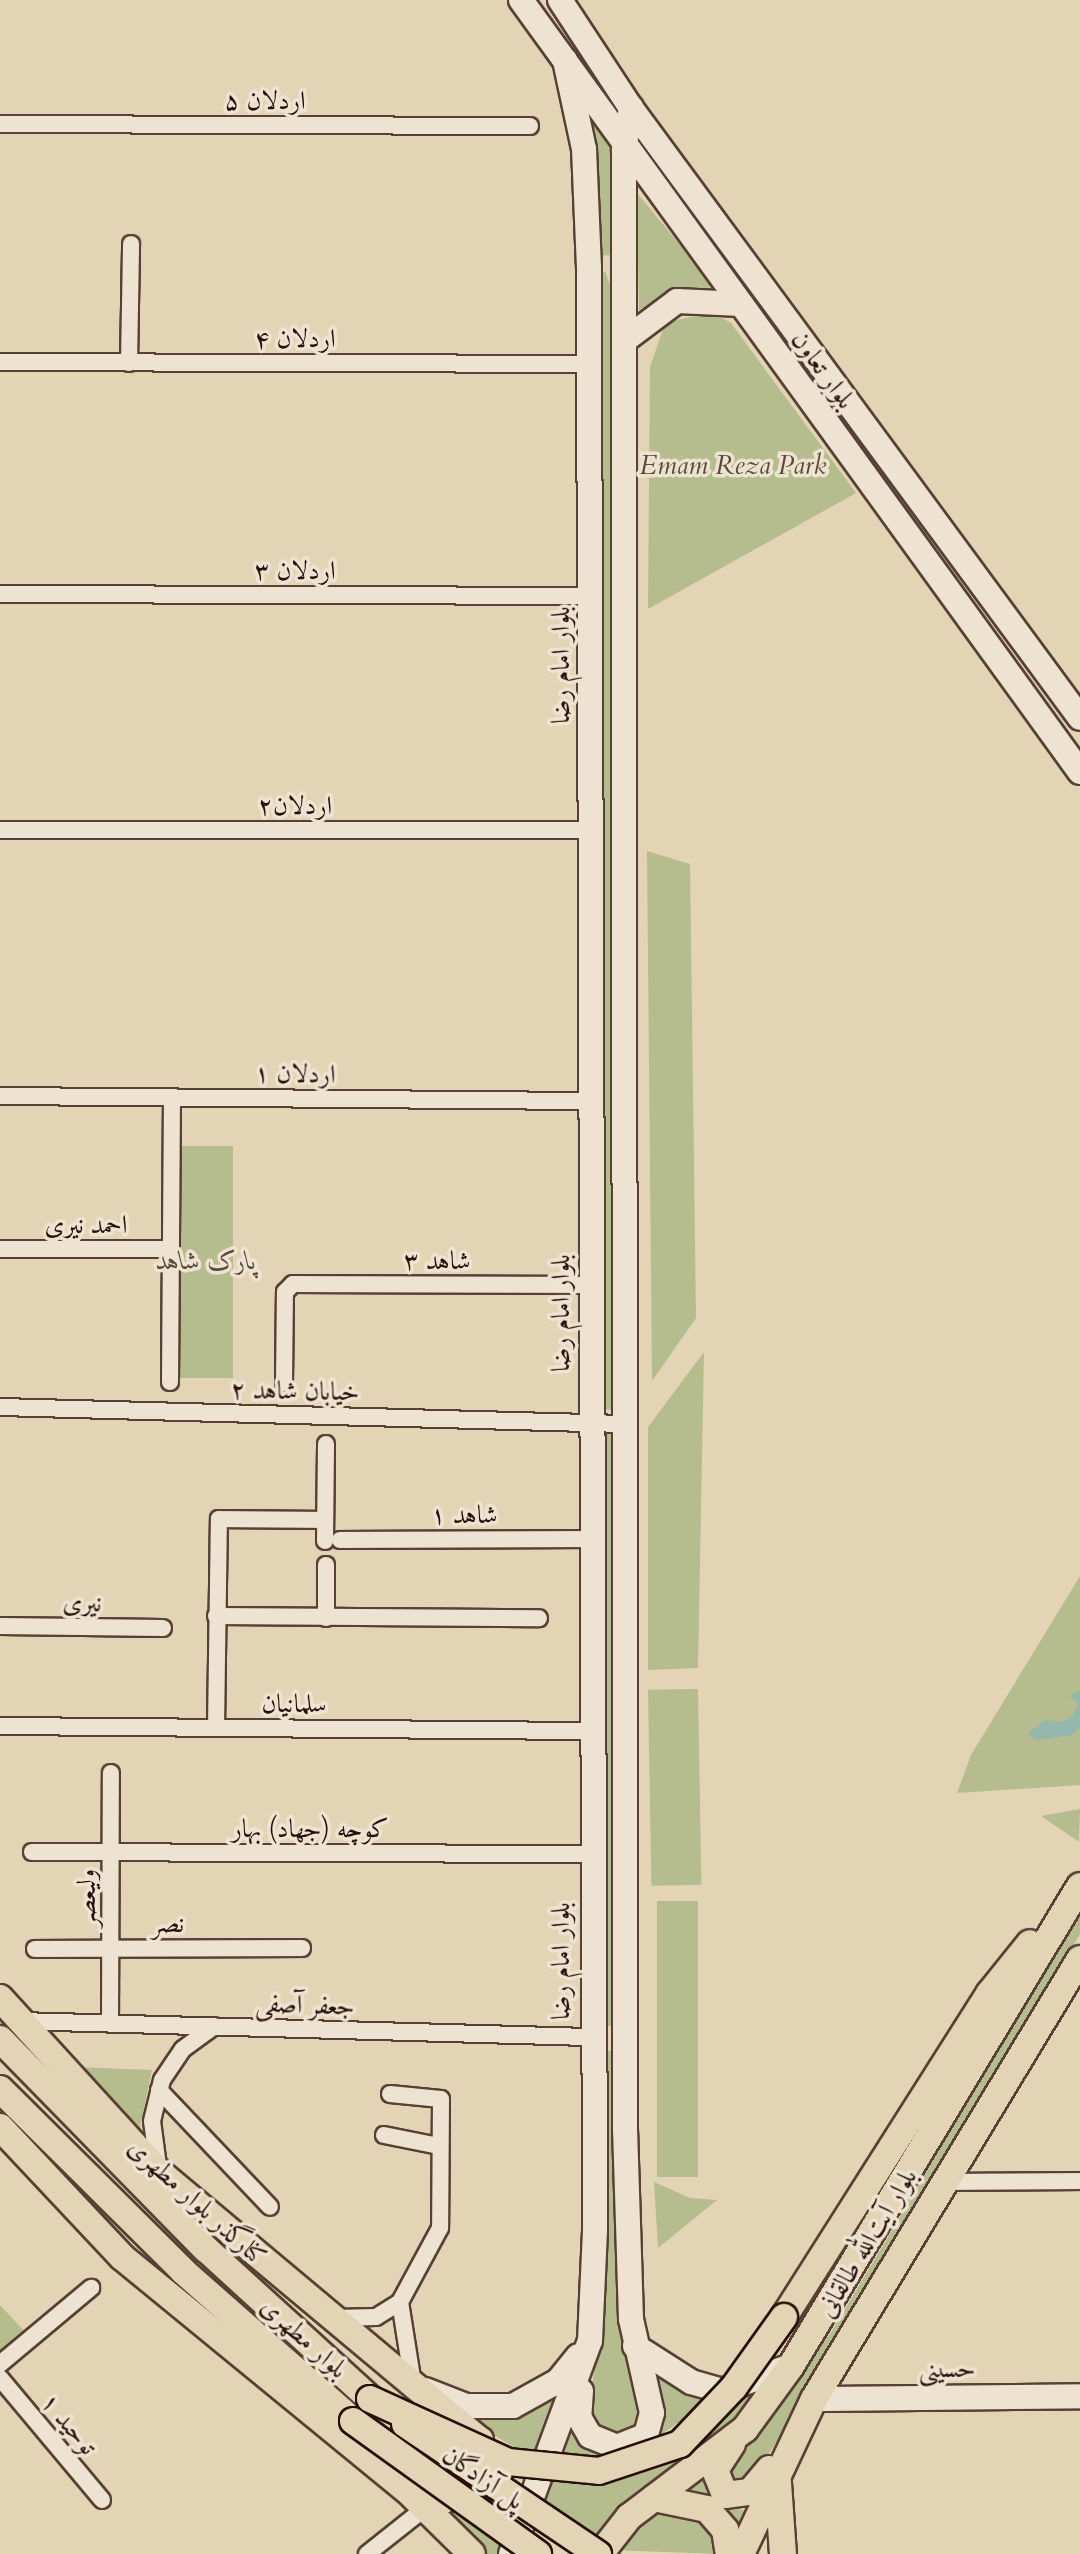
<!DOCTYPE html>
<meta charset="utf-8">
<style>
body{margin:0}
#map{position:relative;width:1080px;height:2554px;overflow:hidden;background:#e4d4b6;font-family:Cardo,Amiri,serif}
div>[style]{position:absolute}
.green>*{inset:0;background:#b5bc8d;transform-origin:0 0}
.water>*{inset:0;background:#95b8ae}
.roads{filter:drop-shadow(2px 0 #564134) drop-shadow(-2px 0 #564134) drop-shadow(0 2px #564134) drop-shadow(0 -2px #564134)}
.street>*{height:16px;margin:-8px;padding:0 8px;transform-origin:8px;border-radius:8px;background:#ede3d0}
.secondary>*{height:24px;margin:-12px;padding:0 12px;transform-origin:12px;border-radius:12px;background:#ede3d0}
.primary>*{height:26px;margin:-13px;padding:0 13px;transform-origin:13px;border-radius:13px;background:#e4d4b6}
.bridges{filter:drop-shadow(2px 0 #271008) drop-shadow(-2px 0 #271008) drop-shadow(0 2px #271008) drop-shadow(0 -2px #271008)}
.primary-bridge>*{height:26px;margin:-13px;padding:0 13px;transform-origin:13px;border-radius:13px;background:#e4d4b6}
span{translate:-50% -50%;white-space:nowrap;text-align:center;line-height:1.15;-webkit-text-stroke:7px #ede3d0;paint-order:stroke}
.street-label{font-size:26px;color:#271008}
.park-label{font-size:26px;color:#594c37;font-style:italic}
</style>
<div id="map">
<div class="green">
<div style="clip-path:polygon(571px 73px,619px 152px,612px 255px,597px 256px)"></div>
<div style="clip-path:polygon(637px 193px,715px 287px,671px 292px,639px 310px)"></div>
<div style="clip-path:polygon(605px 271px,614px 295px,616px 1409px,601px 1410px,599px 276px)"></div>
<div style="clip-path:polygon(711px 312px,731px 323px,856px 493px,648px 609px,650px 367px,665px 323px)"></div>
<div style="clip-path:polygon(647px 851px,690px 864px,696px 1318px,652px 1381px)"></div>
<div style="left:233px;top:1146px;width:232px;height:54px;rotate:90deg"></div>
<div style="clip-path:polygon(704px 1352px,698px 1668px,648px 1670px,648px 1427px)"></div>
<div style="clip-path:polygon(600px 1433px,614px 1435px,616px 2026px,598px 2026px)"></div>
<div style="clip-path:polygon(1080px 1576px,1080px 1785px,957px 1793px,971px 1755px)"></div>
<div style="left:698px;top:1689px;width:196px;height:50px;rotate:89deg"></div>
<div style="clip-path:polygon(1080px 1809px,1079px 1842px,1041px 1816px)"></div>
<div style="left:698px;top:1901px;width:276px;height:41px;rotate:90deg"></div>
<div style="clip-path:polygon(1080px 1914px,1080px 1934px,1001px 2069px,764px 2462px,737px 2489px,728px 2469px,832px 2331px)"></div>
<div style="clip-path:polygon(605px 2051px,616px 2051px,618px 2290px,643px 2429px,603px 2437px,589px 2413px,605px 2282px)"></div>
<div style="clip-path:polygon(76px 2067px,152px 2070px,138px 2137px)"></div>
<div style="clip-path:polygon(654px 2182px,690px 2198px,717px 2200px,658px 2248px)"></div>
<div style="clip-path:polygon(0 2305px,27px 2334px,0 2360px)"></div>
<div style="clip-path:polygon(651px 2361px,716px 2395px,654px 2440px,663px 2415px)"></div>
<div style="clip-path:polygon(572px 2375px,537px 2461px,437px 2401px,465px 2413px)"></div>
<div style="clip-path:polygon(755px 2396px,732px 2424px,593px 2536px,539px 2502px,546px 2478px,600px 2478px,740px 2397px)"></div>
<div style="clip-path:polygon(572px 2415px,616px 2456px,556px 2457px)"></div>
<div style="clip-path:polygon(706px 2478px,726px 2507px,752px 2512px,740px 2538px,705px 2498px,683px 2489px)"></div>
<div style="clip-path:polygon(685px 2510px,715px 2531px,721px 2554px,611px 2550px,643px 2512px)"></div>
<div style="clip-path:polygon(455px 2511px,504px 2545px,504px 2554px,482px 2554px,451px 2516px)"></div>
</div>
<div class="water">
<div style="clip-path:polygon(1080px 1690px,1080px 1727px,1072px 1735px,1036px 1740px,1028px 1733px,1045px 1720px,1064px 1722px,1073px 1715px,1078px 1703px,1069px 1696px)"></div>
</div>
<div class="roads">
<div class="street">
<div style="left:0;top:124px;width:530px;rotate:0.22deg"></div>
<div style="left:0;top:362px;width:589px;rotate:0.19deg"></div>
<div style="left:129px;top:363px;width:119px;rotate:-89deg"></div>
<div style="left:0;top:594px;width:589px;rotate:0.19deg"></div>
<div style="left:0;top:830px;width:589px"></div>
<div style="left:0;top:1096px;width:589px;rotate:0.49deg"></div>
<div style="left:0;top:1249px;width:171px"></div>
<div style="left:170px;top:1382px;width:285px;rotate:-89.6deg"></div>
<div style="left:284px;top:1383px;width:91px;rotate:-89.4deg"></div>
<div style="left:285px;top:1292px;width:11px;rotate:-45deg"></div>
<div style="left:293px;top:1284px;width:296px;rotate:0.2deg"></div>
<div style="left:0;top:1407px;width:626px;rotate:1.56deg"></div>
<div style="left:340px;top:1540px;width:248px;rotate:-0.2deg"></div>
<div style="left:325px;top:1541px;width:97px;rotate:-89.4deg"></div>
<div style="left:326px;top:1565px;width:53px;rotate:90deg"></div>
<div style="left:216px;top:1616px;width:323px;rotate:0.4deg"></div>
<div style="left:0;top:1626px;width:163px;rotate:0.7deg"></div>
<div style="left:0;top:1726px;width:588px;rotate:0.49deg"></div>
<div style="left:216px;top:1728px;width:209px;rotate:-89.2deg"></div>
<div style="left:219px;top:1519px;width:106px;rotate:0.5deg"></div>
<div style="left:32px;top:1852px;width:556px;rotate:0.21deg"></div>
<div style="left:35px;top:1949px;width:267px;rotate:-0.2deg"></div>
<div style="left:19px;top:2021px;width:570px;rotate:1.61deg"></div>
<div style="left:110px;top:2023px;width:250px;rotate:-89.8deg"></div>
<div style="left:159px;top:2090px;width:161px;rotate:46.5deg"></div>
<div style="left:390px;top:2094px;width:51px;rotate:5.6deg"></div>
<div style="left:441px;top:2099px;width:129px;rotate:90.4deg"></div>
<div style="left:440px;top:2228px;width:84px;rotate:118.4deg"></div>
<div style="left:400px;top:2302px;width:83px;rotate:81deg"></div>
<div style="left:384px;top:2135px;width:56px;rotate:11.3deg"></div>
<div style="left:158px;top:2166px;width:45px;rotate:-97.6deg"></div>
<div style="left:152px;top:2121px;width:42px;rotate:-76.3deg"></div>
<div style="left:162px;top:2080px;width:37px;rotate:-56deg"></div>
<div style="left:183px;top:2049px;width:39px;rotate:-36deg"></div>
<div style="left:948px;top:2182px;width:132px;rotate:-0.4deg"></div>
<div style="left:334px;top:2318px;width:42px;rotate:-1.4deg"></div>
<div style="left:376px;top:2317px;width:28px;rotate:-32deg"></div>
<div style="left:0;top:2364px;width:119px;rotate:-39.9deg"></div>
<div style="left:0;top:2378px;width:159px;rotate:50.1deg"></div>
<div style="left:367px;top:2554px;width:61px;rotate:-38.4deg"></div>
</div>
<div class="secondary">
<div style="left:521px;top:0;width:953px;rotate:54.09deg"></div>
<div style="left:560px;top:0;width:129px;rotate:56.7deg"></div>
<div style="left:631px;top:108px;width:757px;rotate:53.64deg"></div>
<div style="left:625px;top:340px;width:65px;rotate:-36.9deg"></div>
<div style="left:677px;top:301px;width:64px;rotate:2.7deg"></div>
<div style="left:635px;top:2346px;width:67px;rotate:32.7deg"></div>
<div style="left:691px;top:2382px;width:32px;rotate:16deg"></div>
<div style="left:722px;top:2391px;width:73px;rotate:-19.9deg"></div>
<div style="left:425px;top:2390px;width:44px;rotate:21.3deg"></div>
<div style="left:466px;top:2406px;width:47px"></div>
<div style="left:513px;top:2406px;width:51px;rotate:-29.1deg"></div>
<div style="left:558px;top:2381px;width:32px;rotate:-51deg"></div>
<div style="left:581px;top:2391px;width:26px;rotate:94deg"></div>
<div style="left:579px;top:2417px;width:22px;rotate:60deg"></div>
<div style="left:590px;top:2436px;width:29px;rotate:22deg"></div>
<div style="left:617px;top:2447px;width:31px;rotate:-22deg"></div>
<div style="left:646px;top:2435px;width:23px;rotate:-75deg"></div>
<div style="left:652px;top:2413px;width:96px;rotate:-102.6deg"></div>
<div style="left:631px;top:2319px;width:188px;rotate:-91.8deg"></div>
<div style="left:625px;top:2131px;width:1982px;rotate:-90.03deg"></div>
<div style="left:624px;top:149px;width:42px;rotate:-80.3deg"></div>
<div style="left:814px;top:2399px;width:266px;rotate:-0.6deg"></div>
<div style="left:511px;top:2554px;width:227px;rotate:-69.7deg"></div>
<div style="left:590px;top:2341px;width:112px;rotate:-87.4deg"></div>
<div style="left:595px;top:2229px;width:1961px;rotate:-90.18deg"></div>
<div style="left:589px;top:268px;width:119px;rotate:-92.4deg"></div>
<div style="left:584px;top:149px;width:91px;rotate:-102.1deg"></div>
</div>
<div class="primary">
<div style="left:0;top:1998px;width:236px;rotate:47.6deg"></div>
<div style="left:159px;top:2172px;width:418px;rotate:39.9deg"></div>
<div style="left:480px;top:2440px;width:23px;rotate:85deg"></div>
<div style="left:482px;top:2463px;width:37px;rotate:126deg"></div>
<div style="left:460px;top:2493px;width:21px;rotate:157deg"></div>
<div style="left:441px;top:2501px;width:36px;rotate:-162deg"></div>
<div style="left:0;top:2039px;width:294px;rotate:45.6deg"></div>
<div style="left:206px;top:2249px;width:222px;rotate:42.4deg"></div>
<div style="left:0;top:2089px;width:258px;rotate:44.8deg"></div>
<div style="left:183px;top:2271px;width:227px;rotate:41.4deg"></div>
<div style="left:0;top:2127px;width:178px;rotate:46.8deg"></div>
<div style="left:122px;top:2257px;width:368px;rotate:39.3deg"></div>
<div style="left:407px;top:2490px;width:91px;rotate:44.6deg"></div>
<div style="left:784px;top:2317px;width:383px;rotate:-57.6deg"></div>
<div style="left:989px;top:1994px;width:65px;rotate:-51.2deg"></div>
<div style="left:732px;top:2444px;width:31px;rotate:123deg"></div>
<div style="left:715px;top:2470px;width:27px;rotate:68deg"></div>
<div style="left:725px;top:2495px;width:25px;rotate:-7deg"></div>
<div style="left:750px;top:2492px;width:30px;rotate:-50deg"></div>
<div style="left:778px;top:2483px;width:71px;rotate:86deg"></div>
<div style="left:654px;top:2498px;width:54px;rotate:11.7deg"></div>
<div style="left:707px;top:2509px;width:28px;rotate:49deg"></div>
<div style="left:725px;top:2530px;width:24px;rotate:81deg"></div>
<div style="left:600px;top:2554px;width:47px;rotate:-51.9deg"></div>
<div style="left:629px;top:2517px;width:146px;rotate:-37.2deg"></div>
<div style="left:745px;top:2429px;width:78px;rotate:-53.9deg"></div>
<div style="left:791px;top:2366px;width:560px;rotate:-58.95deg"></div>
<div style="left:741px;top:2554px;width:171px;rotate:-64.8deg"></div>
<div style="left:814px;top:2399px;width:514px;rotate:-58.85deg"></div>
</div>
</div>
<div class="bridges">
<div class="primary-bridge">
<div style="left:370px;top:2399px;width:152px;rotate:24.5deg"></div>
<div style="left:508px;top:2462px;width:91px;rotate:5.6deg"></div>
<div style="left:599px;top:2471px;width:85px;rotate:-18.4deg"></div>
<div style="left:680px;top:2444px;width:79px;rotate:-46.5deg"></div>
<div style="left:734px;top:2387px;width:86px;rotate:-54.5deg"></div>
<div style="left:353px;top:2421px;width:228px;rotate:35.7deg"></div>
<div style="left:405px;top:2424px;width:233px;rotate:34deg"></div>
</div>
</div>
<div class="street-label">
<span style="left:265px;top:101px">اردلان ۵</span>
<span style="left:295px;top:339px">اردلان ۴</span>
<span style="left:823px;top:370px;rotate:54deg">بلوار تعاون</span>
<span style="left:295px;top:571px">اردلان ۳</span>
<span style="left:561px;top:665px;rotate:-90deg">بلوار امام رضا</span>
<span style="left:295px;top:806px">اردلان۲</span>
<span style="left:295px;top:1074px;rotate:1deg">اردلان ۱</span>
<span style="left:86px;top:1225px">احمد نیری</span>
<span style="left:437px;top:1261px">شاهد ۳</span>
<span style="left:561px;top:1313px;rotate:-90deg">بلوار امام رضا</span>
<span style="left:295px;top:1391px;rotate:1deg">خیابان شاهد ۲</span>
<span style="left:464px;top:1515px">شاهد ۱</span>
<span style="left:82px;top:1603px;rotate:1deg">نیری</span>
<span style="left:294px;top:1704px">سلمانیان</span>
<span style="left:310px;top:1829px">کوچه (جهاد) بهار</span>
<span style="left:87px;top:1898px;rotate:-90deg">ولیعصر</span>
<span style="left:168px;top:1924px">نصر</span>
<span style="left:561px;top:1961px;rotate:-90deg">بلوار امام رضا</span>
<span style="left:305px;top:2005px;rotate:2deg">جعفر آصفی</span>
<span style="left:197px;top:2202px;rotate:42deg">کنارگذر بلوار مطهری</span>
<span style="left:867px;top:2243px;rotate:-59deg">بلوار آیت‌الله طالقانی</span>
<span style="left:304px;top:2338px;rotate:42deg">بلوار مطهری</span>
<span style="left:947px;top:2369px;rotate:-1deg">حسینی</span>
<span style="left:69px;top:2424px;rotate:50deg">توحید ۱</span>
<span style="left:483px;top:2478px;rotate:34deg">پل آزادگان</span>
</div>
<div class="park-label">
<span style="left:733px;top:466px">Emam Reza Park</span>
<span style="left:206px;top:1261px">پارک شاهد</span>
</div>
</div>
